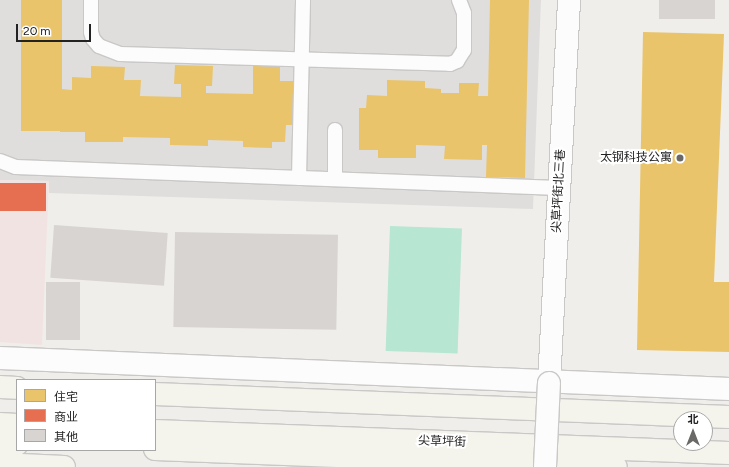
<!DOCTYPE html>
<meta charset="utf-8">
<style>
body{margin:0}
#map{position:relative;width:729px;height:467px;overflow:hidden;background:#f0eeeb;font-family:Figtree,"Noto Sans SC",sans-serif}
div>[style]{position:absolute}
.residential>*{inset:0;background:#dfdedc}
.commercial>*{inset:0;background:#f1e3e1}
.pitch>*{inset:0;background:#b7e6d2;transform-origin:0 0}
.homes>*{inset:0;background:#e9c46a;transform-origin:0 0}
.shops>*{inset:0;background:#e76f51;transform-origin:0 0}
.building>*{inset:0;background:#d7d4d2;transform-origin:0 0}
.roads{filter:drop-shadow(1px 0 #c9c8c7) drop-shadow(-1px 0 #c9c8c7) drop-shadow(0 1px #c9c8c7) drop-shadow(0 -1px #c9c8c7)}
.lane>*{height:14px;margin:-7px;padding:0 7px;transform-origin:7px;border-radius:7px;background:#fdfcfc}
.street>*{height:22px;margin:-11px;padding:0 11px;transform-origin:11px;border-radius:11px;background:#fdfcfc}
.secondary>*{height:22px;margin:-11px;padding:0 11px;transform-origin:11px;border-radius:11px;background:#f4f4ed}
.bridges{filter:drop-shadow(1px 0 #c9c8c7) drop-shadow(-1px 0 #c9c8c7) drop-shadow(0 1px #c9c8c7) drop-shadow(0 -1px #c9c8c7)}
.street-bridge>*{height:22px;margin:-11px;padding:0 11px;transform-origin:11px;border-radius:11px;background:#fdfcfc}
.dots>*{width:11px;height:11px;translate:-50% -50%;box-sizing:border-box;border:2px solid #fff;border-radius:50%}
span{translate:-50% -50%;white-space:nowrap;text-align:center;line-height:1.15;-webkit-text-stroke:4px #fff;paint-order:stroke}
.poi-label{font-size:12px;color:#222}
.right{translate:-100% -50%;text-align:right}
.street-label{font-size:12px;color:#222}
.legend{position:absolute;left:16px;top:379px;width:140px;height:72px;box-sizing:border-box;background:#fff;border:1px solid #a7a7a7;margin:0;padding:5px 7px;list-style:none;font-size:12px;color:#222}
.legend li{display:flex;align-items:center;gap:8px;height:20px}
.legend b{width:20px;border:1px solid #a7a7a7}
.north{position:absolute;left:673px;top:411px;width:40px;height:40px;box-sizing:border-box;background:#fff;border:1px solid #a7a7a7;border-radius:50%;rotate:0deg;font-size:11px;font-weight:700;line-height:16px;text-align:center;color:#222}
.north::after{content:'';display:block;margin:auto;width:14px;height:18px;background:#6a6968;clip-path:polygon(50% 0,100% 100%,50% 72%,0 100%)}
.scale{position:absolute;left:16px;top:24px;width:75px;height:18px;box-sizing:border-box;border:2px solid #222;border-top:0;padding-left:5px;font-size:12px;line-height:14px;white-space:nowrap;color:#222;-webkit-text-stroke:3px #fff;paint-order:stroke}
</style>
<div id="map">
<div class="residential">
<div style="clip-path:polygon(0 0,541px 0,533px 209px,49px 193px,49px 181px,0 180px)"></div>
</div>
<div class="commercial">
<div style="clip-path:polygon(0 180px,49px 181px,42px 345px,0 342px)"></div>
</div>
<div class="pitch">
<div style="left:390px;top:226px;width:72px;height:125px;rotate:2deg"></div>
</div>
<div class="homes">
<div style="left:21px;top:0;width:41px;height:131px"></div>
<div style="clip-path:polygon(490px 0,529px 0,525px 178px,486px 177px,487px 145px,482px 145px,482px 160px,444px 159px,445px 146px,416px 145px,416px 158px,378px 158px,378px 150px,359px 150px,359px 108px,366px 108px,367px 95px,387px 96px,387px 80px,425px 81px,425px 88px,441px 89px,441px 93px,459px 93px,459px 83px,479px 83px,478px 96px,488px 96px)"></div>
<div style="clip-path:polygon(643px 32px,724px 34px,714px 282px,729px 282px,729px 352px,637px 350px)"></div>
<div style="clip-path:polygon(253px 62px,280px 63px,280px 81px,297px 81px,296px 125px,286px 125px,285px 142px,272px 142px,272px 148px,243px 147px,243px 141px,208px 140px,208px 146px,170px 145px,170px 138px,123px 137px,123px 142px,85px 142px,85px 132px,60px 132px,61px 89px,72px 90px,72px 77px,91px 78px,91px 66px,125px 67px,124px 80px,141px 80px,140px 96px,181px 97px,181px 84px,174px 84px,175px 65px,213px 66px,212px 86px,206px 86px,206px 93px,253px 94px)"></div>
</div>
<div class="shops">
<div style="left:0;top:183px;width:46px;height:28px"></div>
</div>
<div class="building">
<div style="left:659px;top:0;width:56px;height:19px"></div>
<div style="left:54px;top:225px;width:114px;height:53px;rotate:4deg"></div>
<div style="left:175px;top:232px;width:163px;height:95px;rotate:1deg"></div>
<div style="left:46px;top:282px;width:34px;height:58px"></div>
</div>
<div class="roads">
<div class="lane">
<div style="left:91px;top:0;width:32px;rotate:90deg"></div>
<div style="left:91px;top:32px;width:7px;rotate:74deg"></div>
<div style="left:93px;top:39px;width:9px;rotate:49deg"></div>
<div style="left:99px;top:46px;width:22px;rotate:21deg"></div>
<div style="left:120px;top:54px;width:330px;rotate:1.7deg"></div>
<div style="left:450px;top:64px;width:8px;rotate:-23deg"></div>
<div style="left:457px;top:61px;width:13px;rotate:-58deg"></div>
<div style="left:464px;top:50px;width:37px;rotate:-90deg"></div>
<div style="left:464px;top:13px;width:14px;rotate:-111deg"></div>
<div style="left:0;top:161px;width:17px;rotate:21deg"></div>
<div style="left:16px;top:167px;width:543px;rotate:2.21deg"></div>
<div style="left:299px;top:178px;width:178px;rotate:-88.7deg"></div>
<div style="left:335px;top:179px;width:49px;rotate:-90deg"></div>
</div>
<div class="street">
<div style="left:0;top:358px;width:730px;rotate:2.43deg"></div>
<div style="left:549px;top:383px;width:384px;rotate:-87deg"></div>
</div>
<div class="secondary">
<div style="left:0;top:387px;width:17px;rotate:3deg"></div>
<div style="left:155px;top:394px;width:574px;rotate:2.29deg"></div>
<div style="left:0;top:424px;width:17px;rotate:3deg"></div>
<div style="left:155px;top:431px;width:574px;rotate:2.19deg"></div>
<div style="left:0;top:444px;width:17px"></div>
<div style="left:155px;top:449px;width:461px;rotate:2.2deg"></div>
<div style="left:0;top:464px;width:64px;rotate:2.7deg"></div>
</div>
</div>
<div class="bridges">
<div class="street-bridge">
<div style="left:545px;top:467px;width:84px;rotate:-87.3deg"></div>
</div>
</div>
<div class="dots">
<div style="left:680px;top:158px;background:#6a6968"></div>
</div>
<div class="poi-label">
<span class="right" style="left:672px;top:158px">太钢科技公寓</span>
</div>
<div class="street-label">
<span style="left:559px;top:191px;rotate:-87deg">尖草坪街北三巷</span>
<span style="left:442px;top:442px;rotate:2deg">尖草坪街</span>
</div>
<ul class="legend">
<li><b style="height:11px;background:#e9c46a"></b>住宅</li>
<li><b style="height:11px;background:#e76f51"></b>商业</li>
<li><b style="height:11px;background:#d7d4d2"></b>其他</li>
</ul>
<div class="north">北</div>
<div class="scale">20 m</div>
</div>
